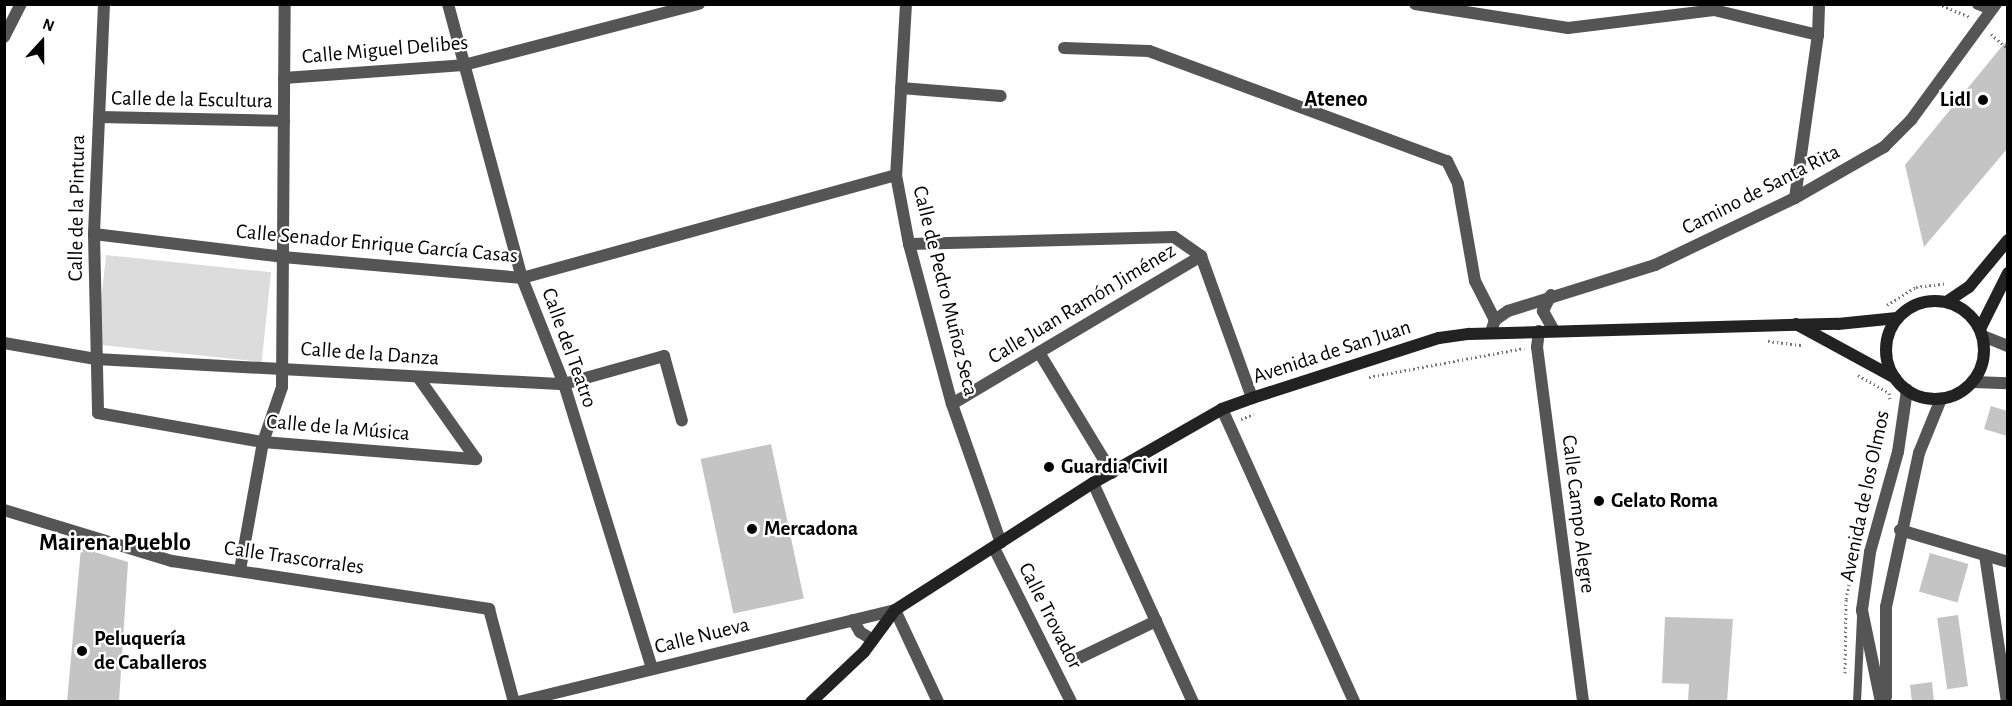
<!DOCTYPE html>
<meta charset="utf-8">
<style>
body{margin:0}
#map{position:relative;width:2012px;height:706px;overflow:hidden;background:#fff;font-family:"Alegreya Sans",sans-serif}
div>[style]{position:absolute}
.green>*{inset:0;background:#dcdcdc;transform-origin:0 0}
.building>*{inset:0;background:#c4c4c4;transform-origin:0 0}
.path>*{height:3px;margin-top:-1.5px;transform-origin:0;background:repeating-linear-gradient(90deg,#777 0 1.5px,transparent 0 4.5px)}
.service>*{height:8px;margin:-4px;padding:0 4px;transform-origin:4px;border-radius:4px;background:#555}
.minor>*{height:12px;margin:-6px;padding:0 6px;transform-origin:6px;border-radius:6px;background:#555}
.tertiary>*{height:12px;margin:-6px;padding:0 6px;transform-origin:6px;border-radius:6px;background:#555}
.secondary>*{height:12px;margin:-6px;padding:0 6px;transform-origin:6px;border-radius:6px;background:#222}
.secondary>.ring{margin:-6px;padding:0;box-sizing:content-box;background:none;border:12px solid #222;border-radius:50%}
.dots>*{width:16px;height:16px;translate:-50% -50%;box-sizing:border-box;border:3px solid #fff;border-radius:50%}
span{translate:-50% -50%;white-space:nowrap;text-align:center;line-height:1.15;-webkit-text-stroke:4.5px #fff;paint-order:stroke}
.street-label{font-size:21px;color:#000}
.poi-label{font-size:21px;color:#000;font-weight:700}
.right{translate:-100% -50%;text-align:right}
.left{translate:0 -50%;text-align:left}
.neighbourhood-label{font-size:22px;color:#000;font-weight:700}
.quarter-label{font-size:24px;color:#000;font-weight:700}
.frame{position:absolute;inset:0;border:6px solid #000;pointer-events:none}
.north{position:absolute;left:12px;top:12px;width:60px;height:60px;-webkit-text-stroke:4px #fff;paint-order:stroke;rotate:21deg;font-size:16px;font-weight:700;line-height:24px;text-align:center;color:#000}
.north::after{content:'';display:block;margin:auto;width:21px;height:27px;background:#000;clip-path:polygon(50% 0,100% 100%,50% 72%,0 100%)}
</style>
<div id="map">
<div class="green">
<div style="left:106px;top:255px;width:166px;height:90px;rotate:6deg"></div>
</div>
<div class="building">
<div style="clip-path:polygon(2007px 40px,2007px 149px,1924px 247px,1905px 165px)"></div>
<div style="clip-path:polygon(1991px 406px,2007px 411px,2007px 436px,1984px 429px)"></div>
<div style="left:771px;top:444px;width:158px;height:72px;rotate:78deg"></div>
<div style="clip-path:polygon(81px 548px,128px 562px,119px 702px,67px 702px)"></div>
<div style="left:1930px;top:553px;width:40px;height:40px;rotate:16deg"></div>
<div style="left:1958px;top:615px;width:72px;height:21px;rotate:82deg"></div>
<div style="clip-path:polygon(1665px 617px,1733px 619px,1727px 702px,1688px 702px,1689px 684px,1662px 683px)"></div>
<div style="clip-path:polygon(1932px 682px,1934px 702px,1912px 702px,1910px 685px)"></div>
</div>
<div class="path">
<div style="left:1938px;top:4px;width:35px;rotate:22deg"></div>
<div style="left:1991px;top:34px;width:23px;rotate:41deg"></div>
<div style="left:1887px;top:305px;width:34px;rotate:-32deg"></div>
<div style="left:1916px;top:287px;width:31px;rotate:-7deg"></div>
<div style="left:1768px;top:341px;width:35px;rotate:7deg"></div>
<div style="left:1858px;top:375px;width:36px;rotate:30deg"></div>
<div style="left:1889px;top:393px;width:6px;rotate:81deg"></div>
<div style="left:1369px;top:377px;width:158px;rotate:-10.6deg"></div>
<div style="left:1241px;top:419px;width:14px;rotate:-21deg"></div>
<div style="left:1866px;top:507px;width:86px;rotate:-76.6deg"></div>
<div style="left:1845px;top:673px;width:74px;rotate:-89.2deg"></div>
<div style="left:1846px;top:599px;width:25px;rotate:-78deg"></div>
</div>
<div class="service">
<div style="left:1857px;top:702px;width:86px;rotate:-87.3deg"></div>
</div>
<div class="minor">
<div style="left:104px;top:4px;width:230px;rotate:92.5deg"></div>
<div style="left:94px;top:234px;width:179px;rotate:88.7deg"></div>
<div style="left:98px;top:413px;width:168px;rotate:10deg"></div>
<div style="left:263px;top:442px;width:214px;rotate:4.6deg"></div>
<div style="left:476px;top:459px;width:100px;rotate:-125.3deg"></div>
<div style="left:448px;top:4px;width:284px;rotate:74.9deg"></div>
<div style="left:522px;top:278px;width:114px;rotate:68.4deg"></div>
<div style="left:564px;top:384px;width:297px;rotate:72.8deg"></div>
<div style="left:906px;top:4px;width:171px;rotate:93.3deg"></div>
<div style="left:896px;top:175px;width:70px;rotate:79.3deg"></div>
<div style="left:909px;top:244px;width:166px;rotate:75deg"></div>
<div style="left:952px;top:404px;width:147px;rotate:70.6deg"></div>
<div style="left:1415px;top:4px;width:155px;rotate:8.9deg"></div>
<div style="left:1568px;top:28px;width:147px;rotate:-7deg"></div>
<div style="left:1714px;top:10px;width:107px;rotate:13.5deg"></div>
<div style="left:1978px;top:4px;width:14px;rotate:21deg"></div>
<div style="left:1064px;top:48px;width:85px;rotate:2deg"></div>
<div style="left:1149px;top:51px;width:318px;rotate:20.3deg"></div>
<div style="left:1447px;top:161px;width:25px;rotate:64deg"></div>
<div style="left:1458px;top:184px;width:98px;rotate:80.1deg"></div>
<div style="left:1475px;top:281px;width:44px;rotate:62.9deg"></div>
<div style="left:284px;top:78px;width:180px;rotate:-4.1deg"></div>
<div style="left:464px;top:65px;width:243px;rotate:-14.6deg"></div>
<div style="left:901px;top:88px;width:100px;rotate:4.6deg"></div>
<div style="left:99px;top:117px;width:185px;rotate:1.2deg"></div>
<div style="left:1795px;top:198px;width:165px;rotate:-82deg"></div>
<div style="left:1818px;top:35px;width:31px;rotate:-88deg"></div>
<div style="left:94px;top:234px;width:190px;rotate:6.9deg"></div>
<div style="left:283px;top:257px;width:240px;rotate:5deg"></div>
<div style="left:522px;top:278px;width:388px;rotate:-15.4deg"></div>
<div style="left:909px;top:244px;width:265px;rotate:-1.5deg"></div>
<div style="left:1174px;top:237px;width:33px;rotate:35deg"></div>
<div style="left:1201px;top:256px;width:151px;rotate:70.2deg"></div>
<div style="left:1551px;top:295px;width:18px;rotate:117deg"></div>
<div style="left:1543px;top:311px;width:23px;rotate:61deg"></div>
<div style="left:1539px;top:331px;width:16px;rotate:97deg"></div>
<div style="left:1537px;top:347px;width:358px;rotate:82.6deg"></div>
<div style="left:1491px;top:332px;width:13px;rotate:-72deg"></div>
<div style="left:1495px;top:320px;width:16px;rotate:-35deg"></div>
<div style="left:1508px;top:311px;width:154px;rotate:-17.4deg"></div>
<div style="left:1655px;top:265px;width:155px;rotate:-25.6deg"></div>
<div style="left:1795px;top:198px;width:103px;rotate:-29.8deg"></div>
<div style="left:1884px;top:147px;width:38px;rotate:-45deg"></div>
<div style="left:1911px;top:120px;width:144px;rotate:-53.8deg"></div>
<div style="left:4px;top:343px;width:93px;rotate:9.9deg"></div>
<div style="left:96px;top:359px;width:469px;rotate:3.1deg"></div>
<div style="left:564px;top:384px;width:104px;rotate:-15.6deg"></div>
<div style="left:664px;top:356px;width:67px;rotate:74.5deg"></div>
<div style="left:1040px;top:354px;width:139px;rotate:58.8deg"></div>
<div style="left:952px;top:404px;width:290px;rotate:-30.7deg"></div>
<div style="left:1222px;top:409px;width:321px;rotate:65.7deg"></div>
<div style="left:1093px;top:483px;width:241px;rotate:65.5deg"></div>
<div style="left:4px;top:510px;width:176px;rotate:16.9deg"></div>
<div style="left:172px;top:561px;width:321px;rotate:8.6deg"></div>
<div style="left:489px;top:609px;width:96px;rotate:75deg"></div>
<div style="left:1900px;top:530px;width:113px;rotate:16.5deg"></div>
<div style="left:994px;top:548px;width:172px;rotate:63.4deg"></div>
<div style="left:1985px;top:555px;width:149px;rotate:81.5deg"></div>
<div style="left:240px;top:570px;width:130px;rotate:-79.8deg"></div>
<div style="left:263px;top:442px;width:58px;rotate:-70.9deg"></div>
<div style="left:282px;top:387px;width:383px;rotate:-89.6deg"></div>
<div style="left:895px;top:610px;width:102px;rotate:64.9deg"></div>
<div style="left:1077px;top:659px;width:88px;rotate:-25.7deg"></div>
</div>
<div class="tertiary">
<div style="left:4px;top:37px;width:37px;rotate:-63deg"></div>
<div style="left:1983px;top:336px;width:27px;rotate:22deg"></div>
<div style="left:1973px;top:382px;width:35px;rotate:2deg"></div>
<div style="left:853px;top:620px;width:14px;rotate:60deg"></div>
<div style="left:860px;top:632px;width:15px;rotate:32deg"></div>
<div style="left:1886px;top:697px;width:90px;rotate:-90deg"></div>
<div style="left:1886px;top:607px;width:157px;rotate:-77.9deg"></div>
<div style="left:1919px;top:453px;width:58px;rotate:-67.8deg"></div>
<div style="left:518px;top:702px;width:388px;rotate:-13.7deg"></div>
<div style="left:1881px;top:702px;width:94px;rotate:-101.7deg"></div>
<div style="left:1862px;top:610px;width:59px;rotate:-82.1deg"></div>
<div style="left:1870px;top:552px;width:104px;rotate:-74.4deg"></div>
<div style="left:1898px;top:452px;width:63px;rotate:-81.7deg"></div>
</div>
<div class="secondary">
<div class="ring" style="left:1886px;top:301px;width:86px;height:86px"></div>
<div style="left:1948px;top:301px;width:25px;rotate:-34deg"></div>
<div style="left:1969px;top:287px;width:61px;rotate:-50.3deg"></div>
<div style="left:1796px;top:324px;width:113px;rotate:28.6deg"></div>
<div style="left:1980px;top:329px;width:63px;rotate:-63.4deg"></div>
<div style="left:811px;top:702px;width:73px;rotate:-43.3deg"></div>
<div style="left:864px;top:652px;width:52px;rotate:-53.6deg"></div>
<div style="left:895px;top:610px;width:235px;rotate:-32.7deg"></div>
<div style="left:1093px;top:483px;width:149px;rotate:-29.8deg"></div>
<div style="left:1222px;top:409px;width:32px;rotate:-20deg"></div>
<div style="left:1252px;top:398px;width:196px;rotate:-17.8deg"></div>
<div style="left:1439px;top:338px;width:30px;rotate:-8deg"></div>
<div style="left:1469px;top:334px;width:369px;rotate:-1.6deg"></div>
<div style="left:1838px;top:324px;width:59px;rotate:-5.8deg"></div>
</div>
<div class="dots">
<div style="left:1983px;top:100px;background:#000"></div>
<div style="left:1049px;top:467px;background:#000"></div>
<div style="left:1599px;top:501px;background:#000"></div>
<div style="left:752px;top:529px;background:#000"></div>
<div style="left:82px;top:651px;background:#000"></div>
</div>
<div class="street-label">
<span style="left:385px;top:50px;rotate:-5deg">Calle Miguel Delibes</span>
<span style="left:192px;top:100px;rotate:1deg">Calle de la Escultura</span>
<span style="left:1761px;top:190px;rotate:-27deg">Camino de Santa Rita</span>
<span style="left:77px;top:208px;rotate:-89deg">Calle de la Pintura</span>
<span style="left:377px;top:244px;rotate:5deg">Calle Senador Enrique García Casas</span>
<span style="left:945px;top:291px;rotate:76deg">Calle de Pedro Muñoz Seca</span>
<span style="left:1082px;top:304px;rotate:-31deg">Calle Juan Ramón Jiménez</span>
<span style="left:569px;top:348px;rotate:70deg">Calle del Teatro</span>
<span style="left:1332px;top:352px;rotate:-18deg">Avenida de San Juan</span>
<span style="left:370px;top:354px;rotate:4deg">Calle de la Danza</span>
<span style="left:338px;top:428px;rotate:5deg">Calle de la Música</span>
<span style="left:1865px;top:496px;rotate:-78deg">Avenida de los Olmos</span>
<span style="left:1578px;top:514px;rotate:83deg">Calle Campo Alegre</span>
<span style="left:294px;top:558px;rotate:8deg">Calle Trascorrales</span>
<span style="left:1050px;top:616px;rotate:63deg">Calle Trovador</span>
<span style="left:702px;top:636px;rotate:-14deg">Calle Nueva</span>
</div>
<div class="poi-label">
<span class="right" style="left:1971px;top:100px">Lidl</span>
<span class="left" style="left:1061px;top:467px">Guardia Civil</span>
<span class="left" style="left:1611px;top:501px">Gelato Roma</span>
<span class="left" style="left:764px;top:529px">Mercadona</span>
<span class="left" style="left:94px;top:651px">Peluquería<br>de Caballeros</span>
</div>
<div class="neighbourhood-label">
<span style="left:1336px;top:100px">Ateneo</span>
</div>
<div class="quarter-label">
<span style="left:115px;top:544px">Mairena Pueblo</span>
</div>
<div class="frame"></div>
<div class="north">N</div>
</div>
